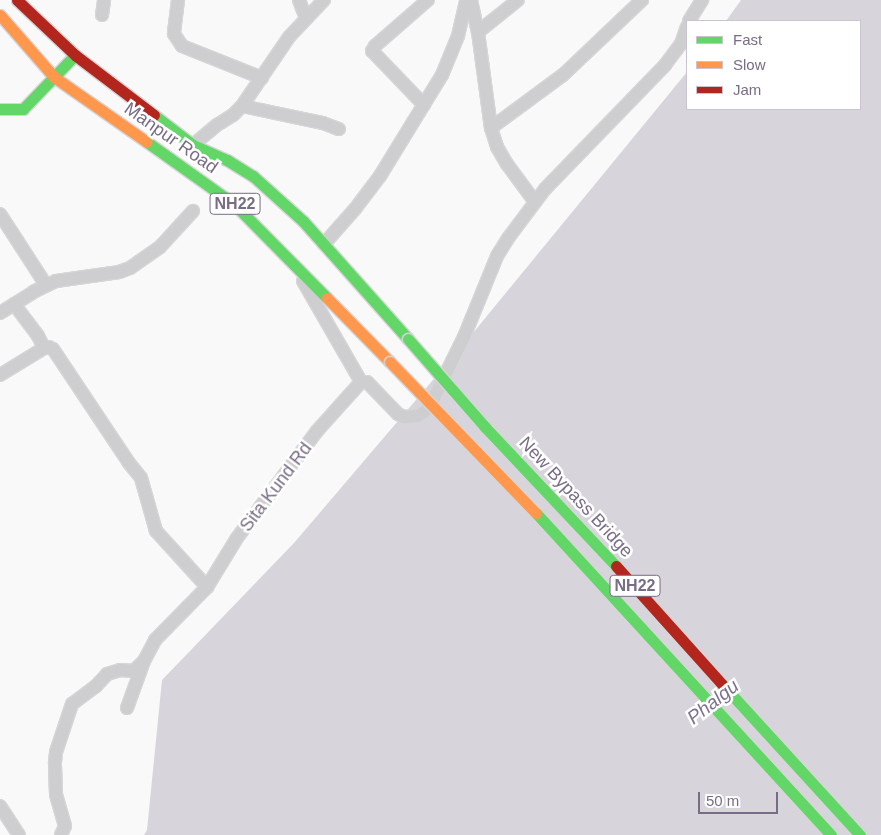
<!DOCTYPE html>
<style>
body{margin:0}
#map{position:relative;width:881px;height:835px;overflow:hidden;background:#f8f9f8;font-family:Arial,sans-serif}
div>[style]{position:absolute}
.water>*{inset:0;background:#d7d4dc}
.roads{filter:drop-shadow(1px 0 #d6d6d7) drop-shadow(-1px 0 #d6d6d7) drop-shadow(0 1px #d6d6d7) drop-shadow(0 -1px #d6d6d7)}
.street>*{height:12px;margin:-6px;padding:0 6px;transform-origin:6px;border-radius:6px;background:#cecdcf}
.fast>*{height:11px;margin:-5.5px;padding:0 5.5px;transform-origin:5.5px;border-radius:5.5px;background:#63d668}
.slow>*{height:11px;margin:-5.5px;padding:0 5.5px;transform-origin:5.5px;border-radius:5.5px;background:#ff974d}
.jam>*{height:11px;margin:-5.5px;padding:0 5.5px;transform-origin:5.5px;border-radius:5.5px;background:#b3261e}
.bridges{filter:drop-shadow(1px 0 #d6d6d7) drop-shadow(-1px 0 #d6d6d7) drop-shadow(0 1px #d6d6d7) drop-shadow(0 -1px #d6d6d7)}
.fast-bridge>*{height:11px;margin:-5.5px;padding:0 5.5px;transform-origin:5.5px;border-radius:5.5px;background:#63d668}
.slow-bridge>*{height:11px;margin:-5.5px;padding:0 5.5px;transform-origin:5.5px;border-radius:5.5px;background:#ff974d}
.jam-bridge>*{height:11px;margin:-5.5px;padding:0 5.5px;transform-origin:5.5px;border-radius:5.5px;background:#b3261e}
span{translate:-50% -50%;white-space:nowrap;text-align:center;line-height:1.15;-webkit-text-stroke:5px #fff;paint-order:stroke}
.shield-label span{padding:1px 4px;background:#fff;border:1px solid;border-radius:4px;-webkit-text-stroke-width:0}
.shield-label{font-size:16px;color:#796c85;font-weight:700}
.street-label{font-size:18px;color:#796c85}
.water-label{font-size:19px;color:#7c728e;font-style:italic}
.legend{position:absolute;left:686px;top:20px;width:175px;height:90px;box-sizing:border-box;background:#fff;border:1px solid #c9c4ce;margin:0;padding:6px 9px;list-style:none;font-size:15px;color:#796c85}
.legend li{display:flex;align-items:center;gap:10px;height:25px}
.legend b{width:25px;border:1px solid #c9c4ce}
.scale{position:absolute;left:698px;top:792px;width:80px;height:22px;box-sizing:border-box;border:2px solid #796c85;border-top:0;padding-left:6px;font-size:15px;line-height:18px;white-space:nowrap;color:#796c85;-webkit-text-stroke:4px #fff;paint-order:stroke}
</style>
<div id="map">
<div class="water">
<div style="clip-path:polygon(741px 0,881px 0,881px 835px,144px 835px,147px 830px,162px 680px,294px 543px,473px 333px,687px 72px,687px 109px,860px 109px,860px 21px,726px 21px)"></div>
</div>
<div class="roads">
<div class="street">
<div style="left:178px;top:0;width:34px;rotate:97deg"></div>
<div style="left:174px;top:34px;width:14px;rotate:56deg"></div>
<div style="left:182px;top:46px;width:86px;rotate:21.8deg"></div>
<div style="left:299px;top:0;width:19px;rotate:69deg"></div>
<div style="left:471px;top:0;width:33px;rotate:78deg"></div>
<div style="left:478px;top:32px;width:97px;rotate:82.3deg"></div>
<div style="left:491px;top:128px;width:20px;rotate:72deg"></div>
<div style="left:497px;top:147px;width:20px;rotate:60deg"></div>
<div style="left:507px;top:164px;width:47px;rotate:53.6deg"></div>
<div style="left:102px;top:15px;width:15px;rotate:-82deg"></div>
<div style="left:689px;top:21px;width:25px;rotate:-58deg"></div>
<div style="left:478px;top:32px;width:51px;rotate:-38.7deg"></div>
<div style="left:424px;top:105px;width:75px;rotate:-133.9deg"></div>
<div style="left:372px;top:51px;width:6px;rotate:-59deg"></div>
<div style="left:375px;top:46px;width:70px;rotate:-41deg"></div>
<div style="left:242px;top:106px;width:83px;rotate:11.9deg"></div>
<div style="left:323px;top:123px;width:17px;rotate:21deg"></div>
<div style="left:491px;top:128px;width:89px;rotate:-36.4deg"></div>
<div style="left:563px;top:75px;width:109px;rotate:-43.5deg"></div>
<div style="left:193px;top:145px;width:31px;rotate:-40deg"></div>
<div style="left:217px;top:125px;width:19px;rotate:-32deg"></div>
<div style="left:233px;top:115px;width:13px;rotate:-45deg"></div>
<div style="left:242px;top:106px;width:83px;rotate:-55.7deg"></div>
<div style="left:289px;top:37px;width:51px;rotate:-46.6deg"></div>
<div style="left:0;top:214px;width:85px;rotate:57.1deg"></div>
<div style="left:324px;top:244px;width:47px;rotate:-48.5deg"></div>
<div style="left:355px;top:209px;width:41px;rotate:-52.9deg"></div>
<div style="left:380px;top:176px;width:119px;rotate:-58.5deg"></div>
<div style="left:442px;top:75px;width:42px;rotate:-67.7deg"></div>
<div style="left:458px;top:36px;width:37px;rotate:-77deg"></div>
<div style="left:303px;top:281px;width:116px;rotate:60.1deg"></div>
<div style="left:14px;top:304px;width:40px;rotate:53deg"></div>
<div style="left:38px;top:336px;width:13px;rotate:63deg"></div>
<div style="left:0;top:313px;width:39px;rotate:-32deg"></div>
<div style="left:33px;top:292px;width:25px;rotate:-26deg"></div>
<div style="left:56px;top:281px;width:64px;rotate:-8.1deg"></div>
<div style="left:119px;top:272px;width:12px;rotate:-20deg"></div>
<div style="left:130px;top:268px;width:37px;rotate:-35deg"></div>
<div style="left:160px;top:247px;width:49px;rotate:-47.5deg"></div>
<div style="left:0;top:375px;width:52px;rotate:-31.5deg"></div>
<div style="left:44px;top:348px;width:5px;rotate:-11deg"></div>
<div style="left:49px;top:347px;width:4px;rotate:27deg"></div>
<div style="left:53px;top:349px;width:137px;rotate:56.3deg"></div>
<div style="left:129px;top:463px;width:19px;rotate:51deg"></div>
<div style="left:141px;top:478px;width:55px;rotate:74.2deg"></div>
<div style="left:156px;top:531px;width:76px;rotate:47.7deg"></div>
<div style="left:361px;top:382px;width:6px"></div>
<div style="left:367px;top:382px;width:45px;rotate:45.9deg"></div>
<div style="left:398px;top:414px;width:7px;rotate:27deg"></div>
<div style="left:404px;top:417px;width:14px;rotate:-4deg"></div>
<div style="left:418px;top:416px;width:14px;rotate:-36deg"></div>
<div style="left:429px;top:408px;width:79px;rotate:-63.8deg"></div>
<div style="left:464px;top:337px;width:87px;rotate:-67.8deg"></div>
<div style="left:497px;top:256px;width:22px;rotate:-58deg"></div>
<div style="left:509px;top:237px;width:60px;rotate:-53.1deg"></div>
<div style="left:545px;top:189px;width:173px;rotate:-45.9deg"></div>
<div style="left:665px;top:65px;width:26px;rotate:-53deg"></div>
<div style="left:681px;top:44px;width:18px;rotate:-71deg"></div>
<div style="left:127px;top:708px;width:50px;rotate:-70.1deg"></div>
<div style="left:144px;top:661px;width:24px;rotate:-62deg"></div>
<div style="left:155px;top:640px;width:74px;rotate:-45.5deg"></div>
<div style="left:207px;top:587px;width:57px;rotate:-58.5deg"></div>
<div style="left:237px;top:538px;width:134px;rotate:-53.2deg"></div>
<div style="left:317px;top:431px;width:66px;rotate:-48.1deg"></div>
<div style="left:0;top:806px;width:35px;rotate:57deg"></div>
<div style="left:61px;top:835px;width:10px;rotate:-66deg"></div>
<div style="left:65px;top:826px;width:33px;rotate:-106deg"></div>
<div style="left:56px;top:794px;width:32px;rotate:-92deg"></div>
<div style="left:55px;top:762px;width:10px;rotate:-84deg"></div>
<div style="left:56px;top:752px;width:51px;rotate:-71.6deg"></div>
<div style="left:72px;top:704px;width:30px;rotate:-37deg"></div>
<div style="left:96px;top:686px;width:16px;rotate:-47deg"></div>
<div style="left:107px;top:674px;width:14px;rotate:-17deg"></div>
<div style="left:120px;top:670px;width:14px;rotate:4deg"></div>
<div style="left:134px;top:671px;width:14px;rotate:-45deg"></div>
</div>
<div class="fast">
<div style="left:0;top:109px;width:23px"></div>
<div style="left:23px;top:109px;width:75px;rotate:-46.1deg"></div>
<div style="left:154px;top:115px;width:49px;rotate:37.6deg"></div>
<div style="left:193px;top:145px;width:37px;rotate:24deg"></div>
<div style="left:227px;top:160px;width:31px;rotate:32deg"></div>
<div style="left:253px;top:176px;width:67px;rotate:42deg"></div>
<div style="left:303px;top:221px;width:158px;rotate:48.3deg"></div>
<div style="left:147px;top:142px;width:107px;rotate:35.5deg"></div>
<div style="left:234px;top:204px;width:132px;rotate:45.3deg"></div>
</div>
<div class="slow">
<div style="left:0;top:15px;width:82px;rotate:48.9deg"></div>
<div style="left:54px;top:77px;width:113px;rotate:35deg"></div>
<div style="left:327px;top:298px;width:90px;rotate:45.5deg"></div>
</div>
<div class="jam">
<div style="left:17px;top:0;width:80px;rotate:43.5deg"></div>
<div style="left:75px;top:55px;width:99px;rotate:37.2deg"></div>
</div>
</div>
<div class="bridges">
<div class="fast-bridge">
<div style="left:408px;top:339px;width:117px;rotate:48.8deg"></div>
<div style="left:485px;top:427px;width:191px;rotate:46.7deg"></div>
<div style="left:536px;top:513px;width:437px;rotate:47.5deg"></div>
<div style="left:722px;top:684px;width:205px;rotate:47.6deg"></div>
</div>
<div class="slow-bridge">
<div style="left:390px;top:362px;width:210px;rotate:46deg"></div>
</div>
<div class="jam-bridge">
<div style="left:616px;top:566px;width:159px;rotate:48.1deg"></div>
</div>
</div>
<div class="shield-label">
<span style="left:235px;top:204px">NH22</span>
<span style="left:635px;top:586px">NH22</span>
</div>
<div class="street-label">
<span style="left:171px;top:138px;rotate:35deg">Manpur Road</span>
<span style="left:276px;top:487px;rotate:-53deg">Sita Kund Rd</span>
<span style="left:576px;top:497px;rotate:47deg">New Bypass Bridge</span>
</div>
<div class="water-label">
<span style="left:713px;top:702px;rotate:-38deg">Phalgu</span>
</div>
<ul class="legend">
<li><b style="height:6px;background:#63d668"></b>Fast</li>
<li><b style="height:6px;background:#ff974d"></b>Slow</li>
<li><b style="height:6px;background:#b3261e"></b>Jam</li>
</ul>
<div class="scale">50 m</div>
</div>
